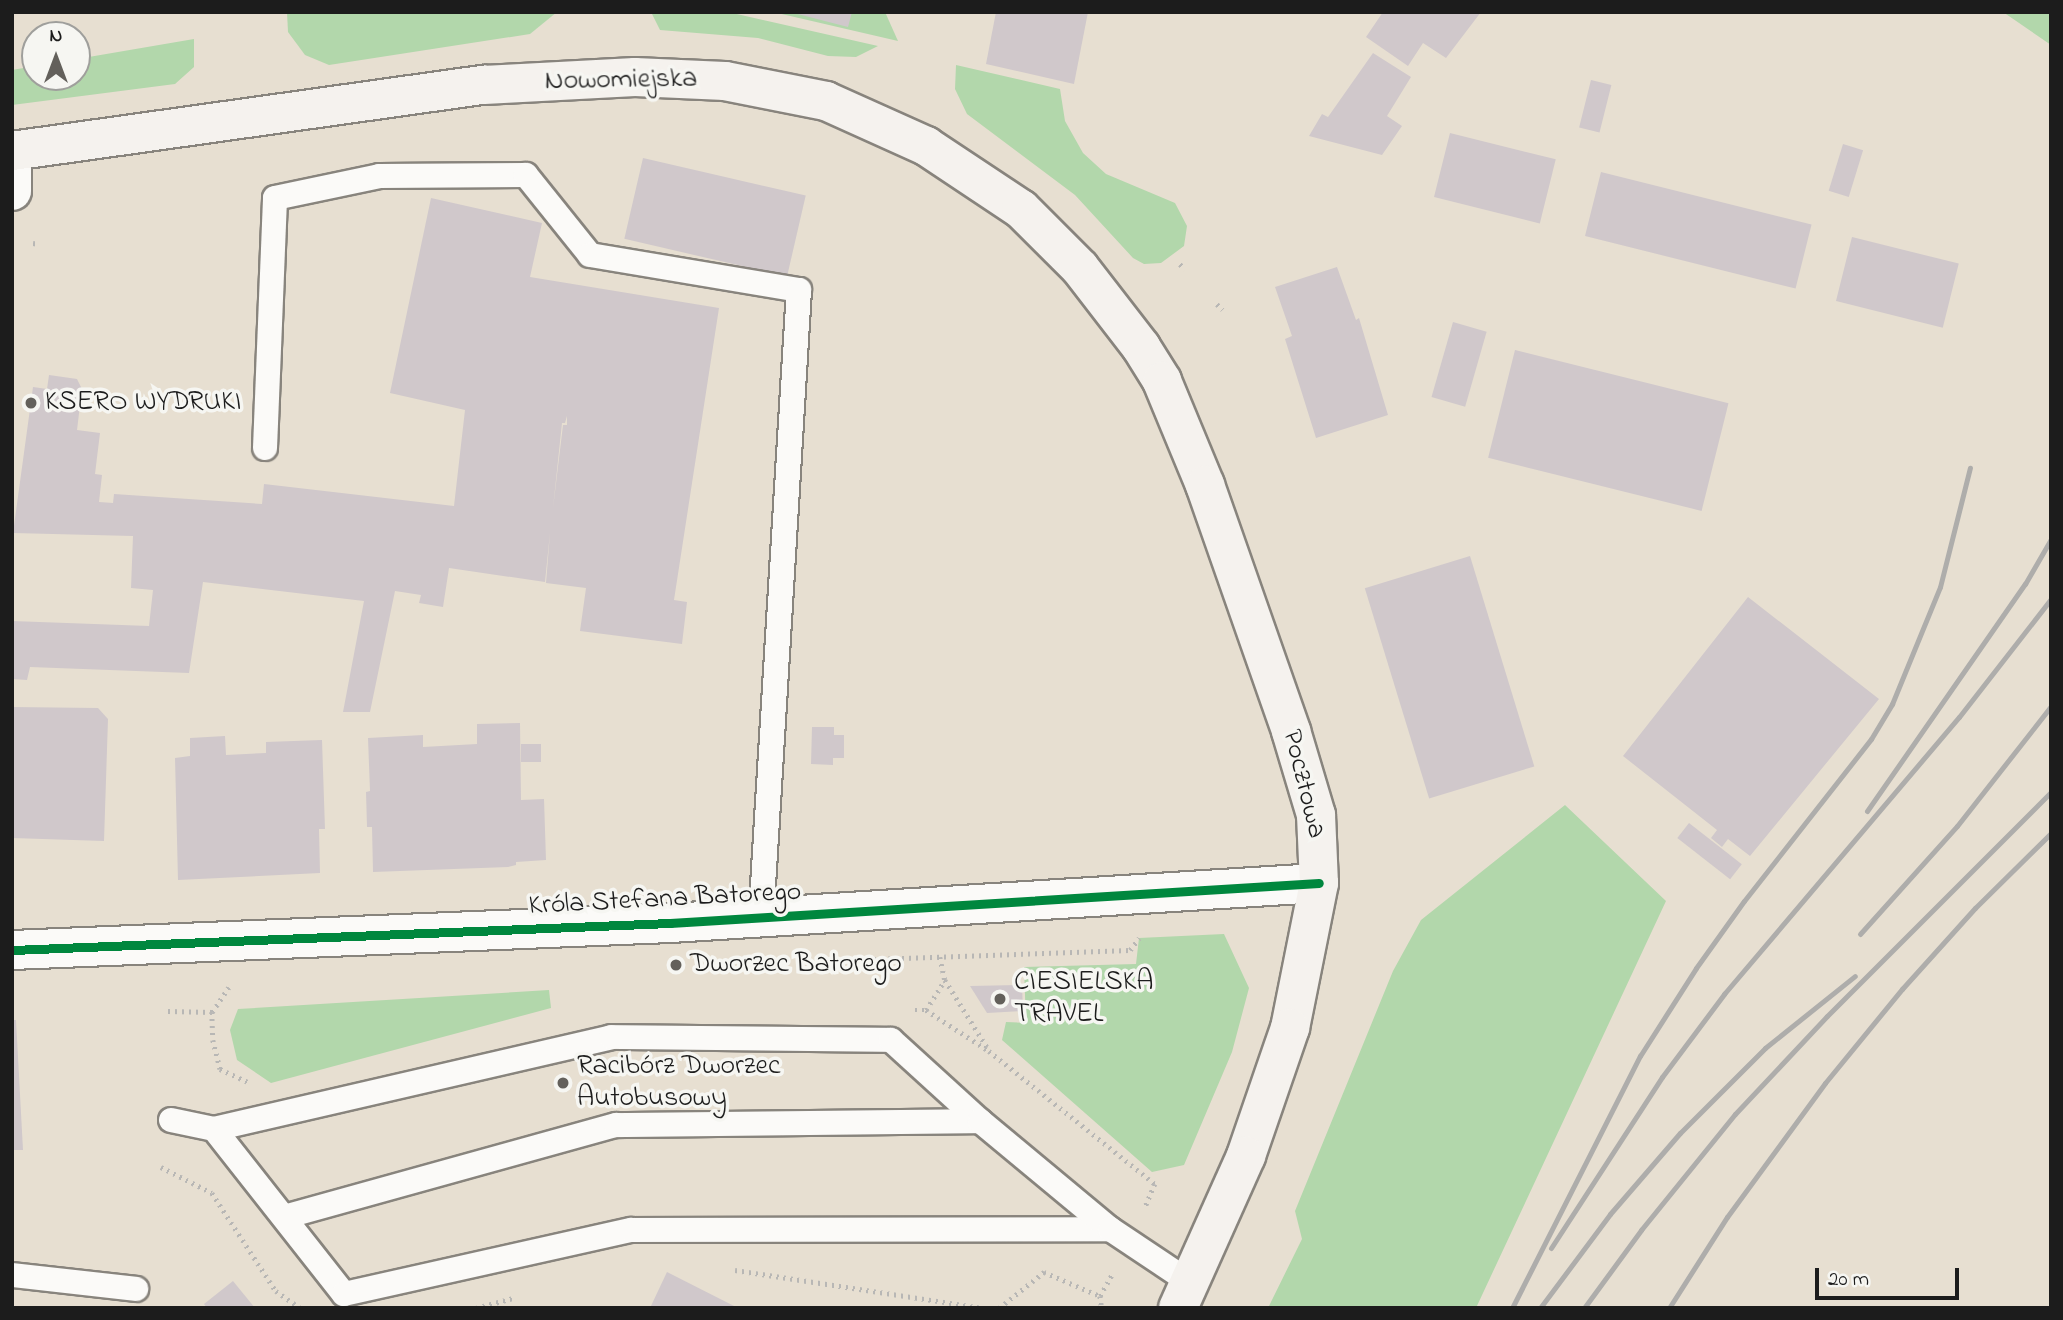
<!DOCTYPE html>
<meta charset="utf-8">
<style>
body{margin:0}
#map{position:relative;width:2063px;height:1320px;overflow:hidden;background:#e7dfd1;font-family:"Indie Flower",sans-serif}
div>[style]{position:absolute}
.green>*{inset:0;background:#b2d7ab}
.building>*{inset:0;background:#d0c8cb;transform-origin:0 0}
.path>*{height:4.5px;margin-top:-2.25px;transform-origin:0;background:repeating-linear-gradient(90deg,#b8b7b5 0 2px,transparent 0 7px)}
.roads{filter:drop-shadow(2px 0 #88847d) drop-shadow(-2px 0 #88847d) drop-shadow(0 2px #88847d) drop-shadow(0 -2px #88847d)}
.service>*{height:24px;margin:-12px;padding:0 12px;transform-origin:12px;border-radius:12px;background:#fbfaf8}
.minor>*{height:38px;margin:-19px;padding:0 19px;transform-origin:19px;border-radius:19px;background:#fbfaf8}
.secondary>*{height:38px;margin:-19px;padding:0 19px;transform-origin:19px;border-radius:19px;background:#f5f2ee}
.rail>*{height:5px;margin:-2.5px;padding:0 2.5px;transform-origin:2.5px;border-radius:2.5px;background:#aeadab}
.cycleway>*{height:9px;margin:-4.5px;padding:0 4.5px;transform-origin:4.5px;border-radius:4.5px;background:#00873e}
.dots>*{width:19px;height:19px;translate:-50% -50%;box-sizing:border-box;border:4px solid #f6f6f2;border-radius:50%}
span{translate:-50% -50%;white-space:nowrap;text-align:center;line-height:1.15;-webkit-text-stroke:7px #f6f6f2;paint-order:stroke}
.street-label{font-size:28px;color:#1c1c1c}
.poi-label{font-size:28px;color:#1c1c1c}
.left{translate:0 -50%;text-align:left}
.frame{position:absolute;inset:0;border:14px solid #1c1c1c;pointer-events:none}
.north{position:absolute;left:21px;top:21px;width:70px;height:70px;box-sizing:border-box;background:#f6f6f2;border:2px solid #9f9f9c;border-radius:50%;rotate:0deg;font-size:19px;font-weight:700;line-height:28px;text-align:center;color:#1c1c1c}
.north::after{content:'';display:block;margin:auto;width:24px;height:32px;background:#63605b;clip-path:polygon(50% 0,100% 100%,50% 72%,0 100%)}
.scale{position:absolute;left:1815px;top:1268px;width:144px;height:32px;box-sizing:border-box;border:4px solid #1c1c1c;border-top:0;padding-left:9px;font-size:21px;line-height:24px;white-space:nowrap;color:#1c1c1c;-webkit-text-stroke:5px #f6f6f2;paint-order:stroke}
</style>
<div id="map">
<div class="green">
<div style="clip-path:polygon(287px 12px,557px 12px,530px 34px,329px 65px,305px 55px,288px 32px)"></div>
<div style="clip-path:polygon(651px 12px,728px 12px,878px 46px,856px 57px,828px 56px,758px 38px,660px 30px)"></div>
<div style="clip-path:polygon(773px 12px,885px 12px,898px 41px)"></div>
<div style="clip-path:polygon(2003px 12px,2051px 12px,2051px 45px)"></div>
<div style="clip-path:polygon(194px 39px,194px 67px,175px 84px,12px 105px,12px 70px,35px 66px,35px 77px,77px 77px,77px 59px)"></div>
<div style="clip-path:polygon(956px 65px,1060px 89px,1065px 121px,1083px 153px,1106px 174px,1175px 203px,1187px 226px,1184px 246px,1161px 263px,1144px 264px,1133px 258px,1075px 195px,967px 114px,955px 89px)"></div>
<div style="clip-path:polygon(1565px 805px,1666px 901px,1476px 1308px,1268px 1308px,1302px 1239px,1295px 1211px,1393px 971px,1421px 920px)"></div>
<div style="clip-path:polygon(1224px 934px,1249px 988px,1232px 1052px,1184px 1165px,1152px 1172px,1002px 1040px,1006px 1022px,1026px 1023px,1024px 967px,1136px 964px,1139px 938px)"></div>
<div style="clip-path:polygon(549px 990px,551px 1008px,271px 1083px,237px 1060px,230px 1030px,238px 1009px)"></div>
</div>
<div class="building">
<div style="clip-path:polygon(790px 12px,852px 12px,848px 27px)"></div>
<div style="clip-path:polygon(996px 12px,1088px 12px,1074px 84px,986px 64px)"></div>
<div style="clip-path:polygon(1383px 12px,1481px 12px,1446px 58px,1423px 43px,1408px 66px,1366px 37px)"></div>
<div style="clip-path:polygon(1373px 53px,1411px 77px,1387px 116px,1402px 126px,1382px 155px,1309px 136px,1322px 114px,1328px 117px)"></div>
<div style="left:1591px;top:80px;width:21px;height:49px;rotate:14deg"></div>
<div style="left:1450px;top:133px;width:109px;height:66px;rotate:14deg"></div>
<div style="left:1843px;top:144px;width:21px;height:49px;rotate:17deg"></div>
<div style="left:643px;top:158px;width:167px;height:83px;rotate:13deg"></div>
<div style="left:1601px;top:172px;width:217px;height:66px;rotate:14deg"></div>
<div style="clip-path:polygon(evenodd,431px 198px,542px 223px,530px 277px,719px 308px,674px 600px,687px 602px,682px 644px,580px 631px,586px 588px,546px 583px,550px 533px,545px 582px,449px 568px,443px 607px,419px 603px,421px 595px,395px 591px,370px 712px,343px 712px,364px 601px,203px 582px,189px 673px,30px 667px,27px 680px,12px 679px,12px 621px,149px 626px,153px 590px,131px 588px,133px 536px,13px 533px,33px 387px,47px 389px,49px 375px,77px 379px,82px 389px,77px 430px,100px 433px,95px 474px,102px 475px,99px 502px,113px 503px,114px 494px,262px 504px,264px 484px,454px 506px,465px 410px,390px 393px,431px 198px,567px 416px,567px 425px,563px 425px,553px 508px,562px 423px,565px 423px,567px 416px)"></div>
<div style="left:1852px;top:237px;width:110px;height:66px;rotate:14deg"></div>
<div style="clip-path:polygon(1337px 267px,1356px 320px,1359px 318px,1388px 415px,1316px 438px,1285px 339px,1292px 336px,1275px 287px)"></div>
<div style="left:1453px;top:322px;width:35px;height:78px;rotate:16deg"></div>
<div style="left:1515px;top:350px;width:220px;height:111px;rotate:14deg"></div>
<div style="left:1470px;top:556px;width:220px;height:110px;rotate:73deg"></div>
<div style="clip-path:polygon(1748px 597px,1879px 699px,1750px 856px,1728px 839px,1722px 847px,1711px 838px,1717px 830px,1623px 756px)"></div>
<div style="clip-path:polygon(12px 707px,98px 708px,108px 719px,104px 841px,12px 838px)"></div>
<div style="clip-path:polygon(520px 723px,521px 800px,544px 799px,546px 860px,516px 862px,516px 865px,508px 867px,373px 872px,372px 827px,367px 827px,366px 792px,370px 791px,368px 738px,423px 735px,423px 747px,477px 744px,477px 724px)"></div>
<div style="clip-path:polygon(812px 727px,834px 727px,834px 735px,844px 735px,844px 758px,833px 758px,833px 765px,811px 764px)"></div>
<div style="clip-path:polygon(225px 736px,226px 755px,266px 753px,266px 742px,322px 740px,325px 829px,319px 829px,320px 873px,178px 880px,175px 758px,190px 756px,190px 738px)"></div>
<div style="left:521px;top:744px;width:20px;height:18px"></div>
<div style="left:1689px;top:823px;width:67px;height:19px;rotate:38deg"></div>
<div style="clip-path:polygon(1022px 985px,1023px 1011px,987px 1013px,970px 986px)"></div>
<div style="clip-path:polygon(12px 1020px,16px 1020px,23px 1150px,12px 1150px)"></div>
<div style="clip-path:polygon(667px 1272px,738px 1308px,650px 1308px)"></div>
<div style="clip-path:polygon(233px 1281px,255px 1308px,207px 1308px,204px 1304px)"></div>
</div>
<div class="path">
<div style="left:33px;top:243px;width:6px;rotate:9deg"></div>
<div style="left:1180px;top:264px;width:7px;rotate:45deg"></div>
<div style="left:1217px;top:304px;width:8px;rotate:45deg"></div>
<div style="left:940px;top:957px;width:24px;rotate:78deg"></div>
<div style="left:846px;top:960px;width:284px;rotate:-2deg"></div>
<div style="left:1130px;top:950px;width:15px;rotate:-53deg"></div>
<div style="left:915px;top:1010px;width:11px"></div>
<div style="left:926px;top:1010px;width:75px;rotate:33.1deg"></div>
<div style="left:989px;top:1051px;width:213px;rotate:38.7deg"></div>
<div style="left:1155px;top:1184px;width:25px;rotate:113deg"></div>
<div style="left:926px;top:1010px;width:36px;rotate:-58deg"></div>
<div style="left:945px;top:980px;width:79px;rotate:57.9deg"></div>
<div style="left:168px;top:1011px;width:44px;rotate:1.3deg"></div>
<div style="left:212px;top:1012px;width:28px;rotate:88deg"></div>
<div style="left:213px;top:1040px;width:30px;rotate:76deg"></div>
<div style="left:220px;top:1069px;width:31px;rotate:25deg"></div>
<div style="left:212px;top:1012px;width:30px;rotate:-56deg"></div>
<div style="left:161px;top:1167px;width:57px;rotate:27deg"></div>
<div style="left:212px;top:1193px;width:117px;rotate:56.9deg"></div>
<div style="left:276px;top:1291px;width:29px;rotate:35deg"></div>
<div style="left:735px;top:1270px;width:252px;rotate:8.7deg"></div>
<div style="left:1100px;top:1296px;width:12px;rotate:81deg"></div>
<div style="left:476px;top:1308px;width:39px;rotate:-15deg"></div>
<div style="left:999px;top:1308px;width:58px;rotate:-38.7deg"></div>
<div style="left:1044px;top:1272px;width:61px;rotate:23.2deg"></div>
<div style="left:1100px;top:1296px;width:25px;rotate:-61deg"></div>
</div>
<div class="roads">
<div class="service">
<div style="left:265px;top:448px;width:250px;rotate:-87.7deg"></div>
<div style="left:275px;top:198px;width:106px;rotate:-11.9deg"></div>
<div style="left:379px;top:176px;width:147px;rotate:-0.4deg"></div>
<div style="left:526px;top:175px;width:102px;rotate:51.3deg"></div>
<div style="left:590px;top:255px;width:212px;rotate:9.5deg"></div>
<div style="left:799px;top:290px;width:630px;rotate:93.46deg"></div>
<div style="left:171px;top:1120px;width:44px;rotate:11.8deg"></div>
<div style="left:214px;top:1129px;width:210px;rotate:51.8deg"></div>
<div style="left:344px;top:1294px;width:294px;rotate:-12.6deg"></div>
<div style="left:631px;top:1230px;width:479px;rotate:-0.1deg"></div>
<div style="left:214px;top:1129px;width:408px;rotate:-13deg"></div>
<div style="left:611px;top:1037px;width:280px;rotate:0.6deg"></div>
<div style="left:891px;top:1040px;width:120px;rotate:42.3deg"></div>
<div style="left:284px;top:1217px;width:345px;rotate:-15.5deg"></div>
<div style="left:616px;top:1125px;width:364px;rotate:-0.6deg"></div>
<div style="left:980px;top:1121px;width:169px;rotate:39.7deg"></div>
<div style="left:1110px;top:1229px;width:97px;rotate:33.7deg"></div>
<div style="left:12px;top:1275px;width:125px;rotate:6.4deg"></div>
</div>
<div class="minor">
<div style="left:12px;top:153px;width:38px;rotate:90deg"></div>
<div style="left:12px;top:950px;width:659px;rotate:-2.35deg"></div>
<div style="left:670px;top:923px;width:650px;rotate:-3.53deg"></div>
</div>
<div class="secondary">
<div style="left:12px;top:151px;width:477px;rotate:-8deg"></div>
<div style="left:484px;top:85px;width:151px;rotate:-3deg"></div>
<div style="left:635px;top:77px;width:90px;rotate:2.5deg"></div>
<div style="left:725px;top:81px;width:103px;rotate:11.2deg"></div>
<div style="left:826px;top:101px;width:110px;rotate:24.2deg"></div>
<div style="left:926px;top:146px;width:114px;rotate:33.6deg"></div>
<div style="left:1021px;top:209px;width:83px;rotate:45deg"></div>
<div style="left:1080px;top:268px;width:100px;rotate:52.3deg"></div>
<div style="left:1141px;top:347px;width:40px;rotate:58deg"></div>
<div style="left:1162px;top:381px;width:113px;rotate:67.5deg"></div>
<div style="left:1205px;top:485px;width:261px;rotate:70.7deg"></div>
<div style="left:1291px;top:731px;width:88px;rotate:73.4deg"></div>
<div style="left:1316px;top:815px;width:68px;rotate:87.5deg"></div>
<div style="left:1319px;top:883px;width:148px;rotate:101.3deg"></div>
<div style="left:1290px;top:1028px;width:135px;rotate:109deg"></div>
<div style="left:1246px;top:1156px;width:167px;rotate:114.1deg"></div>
</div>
</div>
<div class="rail">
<div style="left:1867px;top:811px;width:277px;rotate:-55.2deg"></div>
<div style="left:2025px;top:584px;width:52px;rotate:-60deg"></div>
<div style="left:1860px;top:934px;width:145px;rotate:-48.1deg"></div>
<div style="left:1957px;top:826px;width:152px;rotate:-51.9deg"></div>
<div style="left:1551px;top:1248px;width:204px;rotate:-57deg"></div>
<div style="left:1662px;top:1077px;width:104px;rotate:-53.2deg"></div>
<div style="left:1724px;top:994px;width:363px;rotate:-49.7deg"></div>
<div style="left:1959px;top:717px;width:150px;rotate:-52.1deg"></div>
<div style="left:1512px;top:1308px;width:283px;rotate:-63.1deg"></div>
<div style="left:1640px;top:1056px;width:104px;rotate:-57.5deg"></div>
<div style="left:1696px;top:968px;width:82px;rotate:-54.4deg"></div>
<div style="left:1744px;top:901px;width:206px;rotate:-51.9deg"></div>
<div style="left:1871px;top:739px;width:41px;rotate:-59deg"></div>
<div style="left:1892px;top:704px;width:126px;rotate:-67.7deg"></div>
<div style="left:1940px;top:587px;width:123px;rotate:-75.9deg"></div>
<div style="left:1540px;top:1308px;width:117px;rotate:-53.3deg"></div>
<div style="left:1610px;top:1214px;width:107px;rotate:-49.2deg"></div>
<div style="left:1680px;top:1133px;width:120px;rotate:-45deg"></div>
<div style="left:1765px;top:1048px;width:115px;rotate:-38.7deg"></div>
<div style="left:1584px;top:1308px;width:97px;rotate:-53.8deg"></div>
<div style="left:1641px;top:1230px;width:149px;rotate:-51deg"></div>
<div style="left:1735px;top:1114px;width:134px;rotate:-46.8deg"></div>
<div style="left:1827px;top:1016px;width:317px;rotate:-45deg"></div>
<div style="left:1669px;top:1308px;width:108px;rotate:-57.5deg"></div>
<div style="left:1727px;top:1217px;width:166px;rotate:-53.8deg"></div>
<div style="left:1825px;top:1083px;width:122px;rotate:-50.7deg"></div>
<div style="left:1902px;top:989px;width:109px;rotate:-48deg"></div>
<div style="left:1975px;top:908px;width:107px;rotate:-44.6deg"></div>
</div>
<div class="cycleway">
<div style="left:12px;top:950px;width:659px;rotate:-2.35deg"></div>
<div style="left:670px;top:923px;width:650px;rotate:-3.53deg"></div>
</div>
<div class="dots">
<div style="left:31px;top:403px;background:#63605b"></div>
<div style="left:676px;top:965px;background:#63605b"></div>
<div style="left:1000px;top:999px;background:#63605b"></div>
<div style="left:563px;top:1083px;background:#63605b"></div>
</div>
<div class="street-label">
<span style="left:621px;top:81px;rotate:-1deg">Nowomiejska</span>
<span style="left:1303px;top:784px;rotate:76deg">Pocztowa</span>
<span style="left:665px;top:900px;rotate:-3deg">Króla Stefana Batorego</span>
</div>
<div class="poi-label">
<span class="left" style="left:45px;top:403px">KSERO WYDRUKI</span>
<span class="left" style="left:690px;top:965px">Dworzec Batorego</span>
<span class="left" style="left:1014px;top:999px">CIESIELSKA<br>TRAVEL</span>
<span class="left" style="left:577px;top:1083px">Racibórz Dworzec<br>Autobusowy</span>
</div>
<div class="frame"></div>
<div class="north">N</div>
<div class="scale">20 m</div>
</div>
